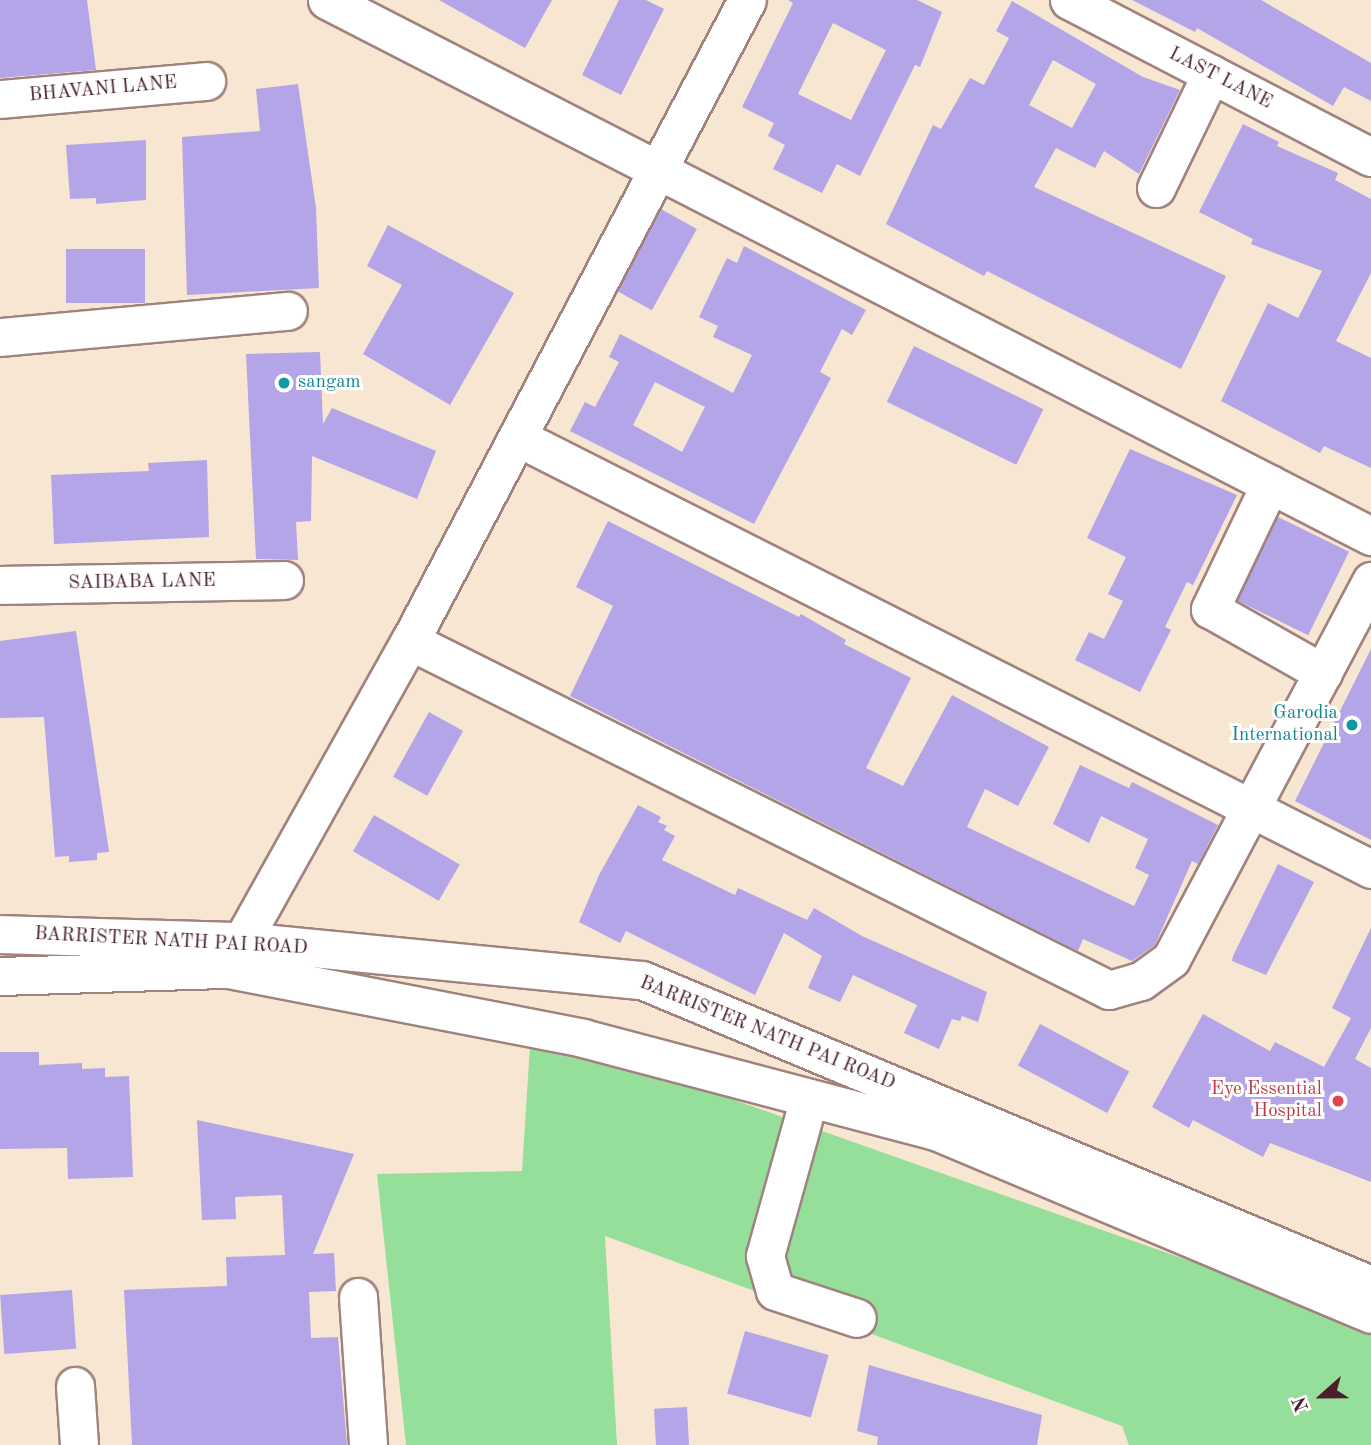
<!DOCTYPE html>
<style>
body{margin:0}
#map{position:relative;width:1371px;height:1445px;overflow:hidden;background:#f7e6d1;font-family:"Old Standard TT",serif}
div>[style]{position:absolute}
.green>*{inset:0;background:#95df9a}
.building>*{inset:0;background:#b4a4e8;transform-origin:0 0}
.roads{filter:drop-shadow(2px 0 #a0827e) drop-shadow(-2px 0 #a0827e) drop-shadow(0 2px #a0827e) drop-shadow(0 -2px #a0827e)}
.minor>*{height:37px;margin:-18.5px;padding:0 18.5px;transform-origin:18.5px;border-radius:18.5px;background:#fff}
.dots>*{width:19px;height:19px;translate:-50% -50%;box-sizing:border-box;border:4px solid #fff;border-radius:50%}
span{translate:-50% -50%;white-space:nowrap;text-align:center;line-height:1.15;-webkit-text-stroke:6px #fff;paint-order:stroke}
.street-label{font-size:19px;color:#4a1f2b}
.culture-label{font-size:19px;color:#0d838f}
.left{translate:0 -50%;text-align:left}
.right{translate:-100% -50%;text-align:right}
.health-label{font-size:19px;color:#be3a42}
.north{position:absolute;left:1287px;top:1361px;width:70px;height:70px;-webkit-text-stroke:5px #fff;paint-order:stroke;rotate:249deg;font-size:19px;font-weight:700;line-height:28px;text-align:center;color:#4a1f2b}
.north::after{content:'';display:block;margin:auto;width:24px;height:32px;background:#4a1f2b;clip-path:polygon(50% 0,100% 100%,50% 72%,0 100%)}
</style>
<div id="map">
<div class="green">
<div style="clip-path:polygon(530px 1046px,658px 1073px,1371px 1325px,1371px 1445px,1129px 1445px,1122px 1426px,605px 1236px,617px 1445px,406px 1445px,377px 1174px,522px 1171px)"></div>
</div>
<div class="building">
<div style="clip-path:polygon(0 0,87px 0,96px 70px,0 78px)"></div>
<div style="clip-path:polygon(439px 0,552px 0,525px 48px)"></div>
<div style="clip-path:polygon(619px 0,646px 0,664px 9px,621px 95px,582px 75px)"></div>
<div style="clip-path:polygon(evenodd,788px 0,917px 0,942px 12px,920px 67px,915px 65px,860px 176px,837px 164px,822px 193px,773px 169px,785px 145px,768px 136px,774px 123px,742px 107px,793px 3px,788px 0,833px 23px,886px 50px,851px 120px,798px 94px,833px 23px)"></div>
<div style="clip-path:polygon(1132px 0,1261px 0,1371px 63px,1371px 101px,1344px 87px,1333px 106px,1197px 28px,1195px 32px)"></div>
<div style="clip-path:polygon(evenodd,1012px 1px,1143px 77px,1180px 90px,1139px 174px,1104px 151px,1095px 168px,1056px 148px,1034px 187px,1226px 276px,1181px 369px,987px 271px,984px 276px,886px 224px,933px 125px,941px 129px,970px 78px,984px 85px,1009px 38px,996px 31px,1012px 1px,1053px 60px,1096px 84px,1072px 128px,1029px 105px,1053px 60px)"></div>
<div style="clip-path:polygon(298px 84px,316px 208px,319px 288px,187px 295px,182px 137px,260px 131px,256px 89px)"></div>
<div style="clip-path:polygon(1243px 124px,1279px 142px,1277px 146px,1338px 173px,1335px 180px,1371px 199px,1371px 273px,1336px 341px,1371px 358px,1371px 468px,1324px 446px,1320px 453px,1221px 401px,1268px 303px,1298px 318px,1322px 271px,1251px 244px,1253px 239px,1199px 212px)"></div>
<div style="clip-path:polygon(146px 140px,146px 200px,96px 204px,96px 198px,70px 199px,66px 145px)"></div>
<div style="left:661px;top:209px;width:41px;height:93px;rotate:29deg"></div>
<div style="clip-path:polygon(388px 225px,514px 293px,450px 405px,363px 354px,402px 285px,367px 266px)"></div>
<div style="clip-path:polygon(evenodd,744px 246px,866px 310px,852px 335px,842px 329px,820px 372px,831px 378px,754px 524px,570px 431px,585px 402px,595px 407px,619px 362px,609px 357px,620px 334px,733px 393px,752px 355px,713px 337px,718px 326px,699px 317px,727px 258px,737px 263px,744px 246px,655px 382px,705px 407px,682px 452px,633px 425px,655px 382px)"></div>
<div style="left:66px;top:249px;width:79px;height:54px"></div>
<div style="left:914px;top:346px;width:144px;height:62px;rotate:26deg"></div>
<div style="clip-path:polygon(320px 352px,323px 424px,332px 408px,436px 451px,417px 499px,312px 456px,311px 521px,296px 522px,298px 560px,256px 559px,246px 354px)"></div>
<div style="clip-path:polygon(1130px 449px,1237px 495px,1193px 585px,1187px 582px,1165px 627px,1171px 630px,1140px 692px,1075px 660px,1089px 632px,1104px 639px,1123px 601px,1108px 594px,1126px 557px,1087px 538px)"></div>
<div style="clip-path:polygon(207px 460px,209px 537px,54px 544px,51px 475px,149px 471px,148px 463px)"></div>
<div style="left:1278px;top:517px;width:79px;height:93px;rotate:26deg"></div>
<div style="clip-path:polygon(608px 521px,799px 617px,801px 614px,846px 640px,844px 644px,911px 678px,866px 768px,903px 786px,952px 695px,1049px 747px,1018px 806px,985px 789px,967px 827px,1134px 906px,1149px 875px,1135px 868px,1148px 839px,1101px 816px,1089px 843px,1053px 824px,1080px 765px,1129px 788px,1132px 782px,1218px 825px,1198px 864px,1192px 861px,1155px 945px,1132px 961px,1083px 939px,1078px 951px,570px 696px,613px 606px,576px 587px)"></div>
<div style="clip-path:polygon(76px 631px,109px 852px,97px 853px,97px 860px,69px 862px,69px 856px,55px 857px,44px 717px,0 718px,0 641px)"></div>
<div style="clip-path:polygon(1371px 649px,1371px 840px,1295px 801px)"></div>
<div style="left:429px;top:712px;width:39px;height:74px;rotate:29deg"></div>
<div style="clip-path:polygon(638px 805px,661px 817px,658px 822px,667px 826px,664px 830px,675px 836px,662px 860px,735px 895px,738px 888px,807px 920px,814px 908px,862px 936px,987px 992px,978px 1022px,962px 1016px,960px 1021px,952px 1019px,939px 1049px,904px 1033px,917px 1005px,853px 975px,840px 1002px,808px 988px,822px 956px,784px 933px,755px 995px,626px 931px,620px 943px,579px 922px,599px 875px)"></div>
<div style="left:374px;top:815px;width:99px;height:42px;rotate:30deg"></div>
<div style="clip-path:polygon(1278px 864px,1314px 882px,1266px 975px,1232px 961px,1233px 956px)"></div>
<div style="clip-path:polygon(1371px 928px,1371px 1028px,1355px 1059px,1371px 1068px,1371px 1182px,1270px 1143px,1263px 1157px,1193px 1120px,1189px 1128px,1152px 1107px,1203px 1014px,1270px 1051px,1275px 1042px,1324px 1067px,1351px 1018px,1332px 1008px)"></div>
<div style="left:1040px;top:1024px;width:101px;height:47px;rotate:28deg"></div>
<div style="clip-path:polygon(0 1052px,39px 1052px,39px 1065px,82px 1063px,82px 1069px,105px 1068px,105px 1077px,129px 1076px,133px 1177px,68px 1179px,67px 1148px,0 1149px)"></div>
<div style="clip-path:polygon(197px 1120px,354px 1154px,313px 1254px,334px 1253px,336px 1291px,309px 1292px,311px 1338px,338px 1337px,347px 1445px,132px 1445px,124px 1290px,227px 1286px,226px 1257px,285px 1255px,282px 1195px,235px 1197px,236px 1219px,202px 1220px)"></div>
<div style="left:72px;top:1290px;width:59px;height:72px;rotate:86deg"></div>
<div style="left:745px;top:1331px;width:87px;height:65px;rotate:16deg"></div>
<div style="clip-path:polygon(869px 1365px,1042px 1415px,1037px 1445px,877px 1445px,878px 1437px,857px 1431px)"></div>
<div style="left:687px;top:1407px;width:38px;height:33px;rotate:87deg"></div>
</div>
<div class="roads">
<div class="minor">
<div style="left:327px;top:0;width:1174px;rotate:27.18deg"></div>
<div style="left:1069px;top:0;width:340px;rotate:27.5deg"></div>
<div style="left:0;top:99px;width:207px;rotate:-5deg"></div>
<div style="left:1156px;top:188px;width:127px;rotate:-64.2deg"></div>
<div style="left:0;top:337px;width:289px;rotate:-5.2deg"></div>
<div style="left:517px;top:437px;width:957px;rotate:26.83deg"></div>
<div style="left:1270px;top:484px;width:139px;rotate:115.6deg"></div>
<div style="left:1210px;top:609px;width:130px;rotate:29.5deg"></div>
<div style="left:0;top:585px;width:284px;rotate:-1deg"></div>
<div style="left:410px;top:641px;width:781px;rotate:26.53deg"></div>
<div style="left:1109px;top:990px;width:33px;rotate:-16deg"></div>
<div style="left:1141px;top:981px;width:37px;rotate:-36deg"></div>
<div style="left:1171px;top:959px;width:428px;rotate:-62.1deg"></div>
<div style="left:0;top:934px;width:242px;rotate:1.7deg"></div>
<div style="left:242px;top:941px;width:402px;rotate:5.6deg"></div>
<div style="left:642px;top:980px;width:790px;rotate:22.7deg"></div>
<div style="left:237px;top:964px;width:24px;rotate:-78deg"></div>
<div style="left:242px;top:941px;width:344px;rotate:-60.8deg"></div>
<div style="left:410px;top:641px;width:724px;rotate:-62.27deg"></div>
<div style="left:0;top:976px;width:229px;rotate:-1.8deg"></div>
<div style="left:229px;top:969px;width:361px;rotate:11deg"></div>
<div style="left:583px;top:1038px;width:365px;rotate:14.8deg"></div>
<div style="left:936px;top:1131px;width:472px;rotate:22.8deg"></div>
<div style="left:809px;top:1098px;width:164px;rotate:105.6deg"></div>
<div style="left:765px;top:1256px;width:36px;rotate:74deg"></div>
<div style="left:775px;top:1291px;width:86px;rotate:18.2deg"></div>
<div style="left:358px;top:1297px;width:148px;rotate:86.1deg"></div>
<div style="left:75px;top:1386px;width:59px;rotate:86.1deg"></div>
</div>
</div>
<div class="dots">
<div style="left:284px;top:383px;background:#0f9aa8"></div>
<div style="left:1352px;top:725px;background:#0f9aa8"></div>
<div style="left:1338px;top:1101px;background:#e0444e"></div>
</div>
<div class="street-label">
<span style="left:1220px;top:79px;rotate:27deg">LAST LANE</span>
<span style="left:103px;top:90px;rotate:-5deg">BHAVANI LANE</span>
<span style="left:142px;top:583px;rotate:-1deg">SAIBABA LANE</span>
<span style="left:171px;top:942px;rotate:3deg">BARRISTER NATH PAI ROAD</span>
<span style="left:767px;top:1034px;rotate:22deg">BARRISTER NATH PAI ROAD</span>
</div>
<div class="culture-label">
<span class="left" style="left:298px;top:383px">sangam</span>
<span class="right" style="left:1338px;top:725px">Garodia<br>International</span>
</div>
<div class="health-label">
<span class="right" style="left:1322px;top:1101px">Eye Essential<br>Hospital</span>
</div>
<div class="north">N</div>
</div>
